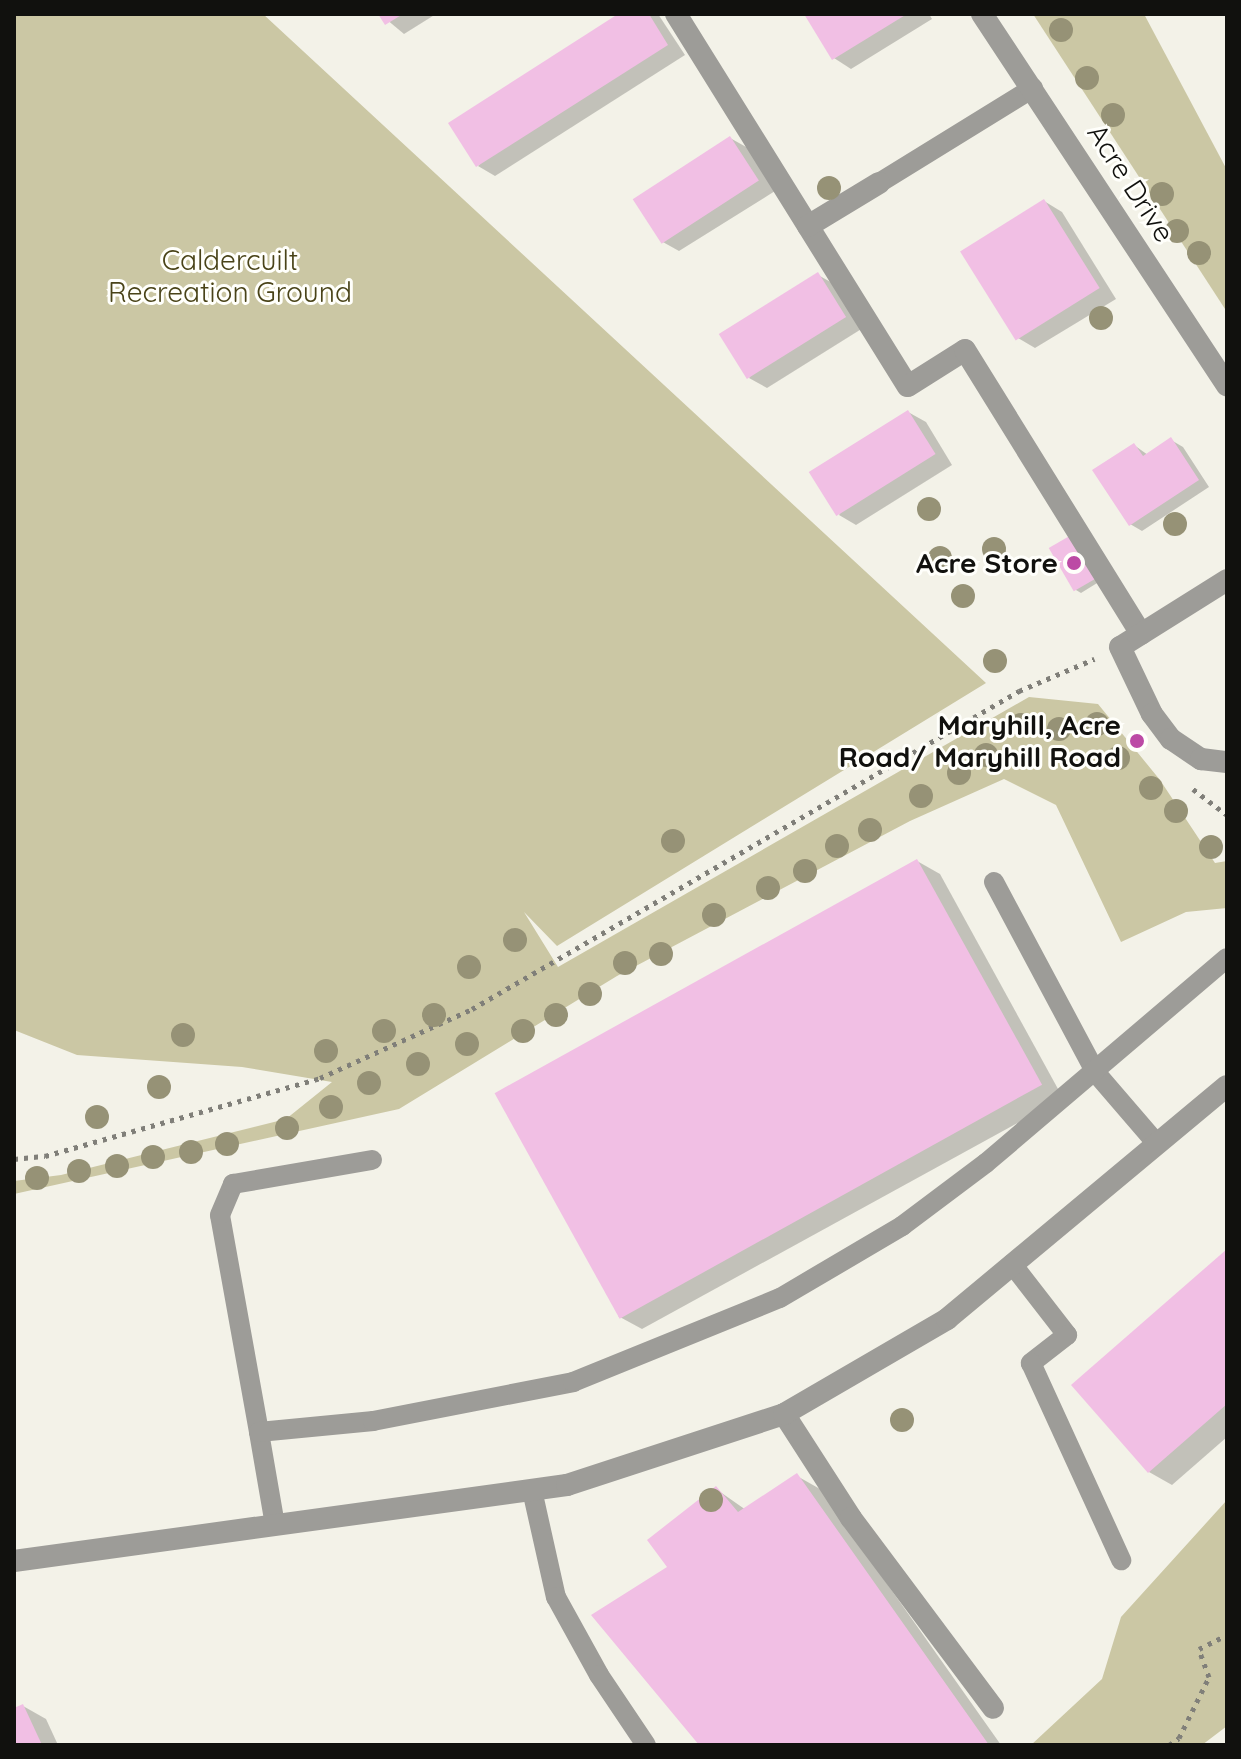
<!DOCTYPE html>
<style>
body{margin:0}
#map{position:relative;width:1241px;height:1759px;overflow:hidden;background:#f3f2e8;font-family:Quicksand,sans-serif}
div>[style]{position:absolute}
.green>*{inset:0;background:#cbc7a4}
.shadow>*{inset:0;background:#0003}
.building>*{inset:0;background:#f1bfe4;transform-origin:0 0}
.path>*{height:5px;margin-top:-2.5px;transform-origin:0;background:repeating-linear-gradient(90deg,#807f79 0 4px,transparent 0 10px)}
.service>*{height:20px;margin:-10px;padding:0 10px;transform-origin:10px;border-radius:10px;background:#9d9c98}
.pedestrian>*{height:22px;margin:-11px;padding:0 11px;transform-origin:11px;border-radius:11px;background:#9d9c98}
.minor>*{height:22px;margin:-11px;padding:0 11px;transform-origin:11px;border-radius:11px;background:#9d9c98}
.trees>*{width:24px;height:24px;margin:-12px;border-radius:50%;background:#969276}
.dots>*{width:22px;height:22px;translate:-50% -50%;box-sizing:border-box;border:4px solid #fffffb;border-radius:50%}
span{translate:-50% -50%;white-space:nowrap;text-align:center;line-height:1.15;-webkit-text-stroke:6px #fffffb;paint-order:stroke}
.street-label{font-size:28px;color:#11110e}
.park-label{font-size:28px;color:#494318}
.poi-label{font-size:28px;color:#11110e;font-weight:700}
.right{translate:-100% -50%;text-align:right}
.frame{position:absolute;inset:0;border:16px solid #11110e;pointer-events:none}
</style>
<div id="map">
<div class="green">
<div style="clip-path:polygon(14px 14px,263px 14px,986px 683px,557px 946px,524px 912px,558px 967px,1029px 697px,1098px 704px,1160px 780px,1215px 863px,1227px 861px,1227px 908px,1186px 912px,1121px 942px,1056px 805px,1004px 779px,910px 821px,617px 976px,399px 1109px,14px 1194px,14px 1181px,61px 1175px,286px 1119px,332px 1082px,242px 1067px,77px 1055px,14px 1030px)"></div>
<div style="clip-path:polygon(1033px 14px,1144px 14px,1227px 170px,1227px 312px)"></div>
<div style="clip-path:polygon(1227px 1500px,1227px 1726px,1202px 1745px,1031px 1745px,1102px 1679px,1121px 1617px)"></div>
</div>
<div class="shadow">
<div style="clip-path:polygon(380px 14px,436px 14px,404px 34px)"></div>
<div style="clip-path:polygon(622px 14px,658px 14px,685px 55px,495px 176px,478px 166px)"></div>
<div style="clip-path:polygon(806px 14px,929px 14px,932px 19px,851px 69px,834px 58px)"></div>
<div style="clip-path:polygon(730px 138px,748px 148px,775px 191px,679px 251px,661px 241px)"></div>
<div style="clip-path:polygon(1044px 201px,1062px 212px,1116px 299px,1035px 348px,1018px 338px)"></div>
<div style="clip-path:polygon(818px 275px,836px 285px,863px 328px,767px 388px,749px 378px)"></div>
<div style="clip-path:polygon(908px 412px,926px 422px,952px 465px,856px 525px,839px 515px)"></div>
<div style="clip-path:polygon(1171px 440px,1183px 447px,1209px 487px,1142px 531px,1130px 524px,1134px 445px,1148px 455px)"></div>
<div style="clip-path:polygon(1073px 536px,1102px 580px,1081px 593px,1076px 590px)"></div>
<div style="clip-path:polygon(917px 861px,940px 874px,1063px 1098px,642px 1329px,618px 1316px)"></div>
<div style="clip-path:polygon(1227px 1252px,1227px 1437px,1172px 1485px,1149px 1472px)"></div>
<div style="clip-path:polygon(797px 1476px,820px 1489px,1001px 1745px,702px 1745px,670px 1568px,716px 1489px,746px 1510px)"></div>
<div style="clip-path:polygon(23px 1706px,46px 1719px,58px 1745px,14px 1745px,14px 1710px)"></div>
</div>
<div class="building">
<div style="clip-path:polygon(378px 14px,403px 14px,385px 25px)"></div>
<div style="clip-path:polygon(618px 14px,649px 14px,668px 45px,476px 167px,448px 123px)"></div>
<div style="clip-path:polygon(804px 14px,907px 14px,832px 60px)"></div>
<div style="left:730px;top:136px;width:53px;height:116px;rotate:57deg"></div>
<div style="left:1044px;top:199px;width:105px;height:99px;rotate:58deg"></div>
<div style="left:818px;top:272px;width:53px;height:117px;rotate:58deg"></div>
<div style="left:908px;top:410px;width:52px;height:117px;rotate:58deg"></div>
<div style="clip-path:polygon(1171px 437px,1199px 480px,1129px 526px,1092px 470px,1134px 443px,1143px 456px)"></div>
<div style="left:1073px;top:534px;width:50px;height:28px;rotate:60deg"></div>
<div style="left:917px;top:859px;width:258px;height:483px;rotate:61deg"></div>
<div style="clip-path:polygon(1227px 1249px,1227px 1404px,1148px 1473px,1071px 1385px)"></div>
<div style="clip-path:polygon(797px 1473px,989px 1745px,699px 1745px,591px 1615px,667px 1567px,647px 1540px,716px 1486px,738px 1512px)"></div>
<div style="clip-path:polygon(23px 1704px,42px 1745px,14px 1745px,14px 1708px)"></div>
</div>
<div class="path">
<div style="left:1193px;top:789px;width:43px;rotate:37.4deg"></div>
<div style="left:14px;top:1159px;width:31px;rotate:-6deg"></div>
<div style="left:45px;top:1156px;width:286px;rotate:-15.8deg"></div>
<div style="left:320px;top:1078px;width:167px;rotate:-24.4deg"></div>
<div style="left:472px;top:1009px;width:633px;rotate:-30.17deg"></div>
<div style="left:1019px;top:691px;width:82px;rotate:-23.1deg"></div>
<div style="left:1169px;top:1745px;width:12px;rotate:-35deg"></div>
<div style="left:1179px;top:1738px;width:68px;rotate:-63.8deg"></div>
<div style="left:1209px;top:1677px;width:30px;rotate:-110deg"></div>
<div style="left:1199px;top:1649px;width:31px;rotate:-27deg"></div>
</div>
<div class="service">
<div style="left:879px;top:183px;width:181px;rotate:-31.7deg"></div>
<div style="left:994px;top:882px;width:217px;rotate:61.9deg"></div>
<div style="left:1096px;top:1073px;width:94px;rotate:49.3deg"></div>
<div style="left:1012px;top:1264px;width:90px;rotate:52.2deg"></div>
<div style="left:1067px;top:1335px;width:46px;rotate:142.1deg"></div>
<div style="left:1031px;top:1363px;width:217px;rotate:65.4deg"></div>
<div style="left:259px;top:1432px;width:220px;rotate:-100.2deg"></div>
<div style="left:220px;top:1215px;width:34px;rotate:-67deg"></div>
<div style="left:233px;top:1184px;width:141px;rotate:-9.8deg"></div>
<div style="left:532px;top:1490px;width:110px;rotate:77.4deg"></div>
<div style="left:556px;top:1597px;width:89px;rotate:61.1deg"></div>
<div style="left:599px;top:1675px;width:84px;rotate:56.1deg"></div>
<div style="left:275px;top:1525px;width:94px;rotate:-99.8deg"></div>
<div style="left:259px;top:1432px;width:115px;rotate:-5.5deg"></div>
<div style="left:373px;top:1421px;width:204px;rotate:-11deg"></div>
<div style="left:573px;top:1382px;width:223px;rotate:-22.1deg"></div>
<div style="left:780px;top:1298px;width:142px;rotate:-30.5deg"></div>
<div style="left:902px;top:1226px;width:105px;rotate:-36.9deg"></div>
<div style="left:986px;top:1163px;width:316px;rotate:-40.4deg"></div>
</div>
<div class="pedestrian">
<div style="left:676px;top:14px;width:438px;rotate:58.1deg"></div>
<div style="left:908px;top:386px;width:67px;rotate:-32.3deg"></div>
<div style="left:965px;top:350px;width:334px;rotate:58.2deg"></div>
<div style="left:808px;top:226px;width:83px;rotate:-31.2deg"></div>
</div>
<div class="minor">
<div style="left:982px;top:14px;width:445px;rotate:56.6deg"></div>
<div style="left:1227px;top:580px;width:126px;rotate:147.9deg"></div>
<div style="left:1120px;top:647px;width:74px;rotate:64.5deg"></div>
<div style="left:1152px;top:714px;width:31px;rotate:53deg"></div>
<div style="left:1171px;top:739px;width:36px;rotate:34deg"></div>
<div style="left:1201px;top:759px;width:26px;rotate:7deg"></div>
<div style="left:784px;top:1414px;width:124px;rotate:57.2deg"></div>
<div style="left:851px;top:1518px;width:237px;rotate:53.2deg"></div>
<div style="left:14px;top:1561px;width:558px;rotate:-7.83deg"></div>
<div style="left:567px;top:1485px;width:228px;rotate:-18.1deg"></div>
<div style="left:784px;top:1414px;width:189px;rotate:-30.2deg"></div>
<div style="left:947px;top:1319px;width:364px;rotate:-39.8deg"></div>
</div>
<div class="trees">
<div style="left:1061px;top:30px"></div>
<div style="left:1087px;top:78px"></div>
<div style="left:1113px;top:115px"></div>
<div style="left:829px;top:188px"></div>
<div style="left:1162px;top:194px"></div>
<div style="left:1177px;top:231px"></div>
<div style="left:1199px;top:253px"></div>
<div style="left:1101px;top:318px"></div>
<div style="left:929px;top:509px"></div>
<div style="left:1175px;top:524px"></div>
<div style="left:994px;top:549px"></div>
<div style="left:940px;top:558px"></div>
<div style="left:963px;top:596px"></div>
<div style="left:995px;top:661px"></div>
<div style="left:1097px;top:724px"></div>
<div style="left:1021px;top:725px"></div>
<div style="left:1059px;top:729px"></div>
<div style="left:986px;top:755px"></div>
<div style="left:1118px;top:758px"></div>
<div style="left:959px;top:773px"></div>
<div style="left:1151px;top:788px"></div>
<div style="left:921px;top:796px"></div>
<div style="left:1176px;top:811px"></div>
<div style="left:870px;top:830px"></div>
<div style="left:673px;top:841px"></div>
<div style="left:837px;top:846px"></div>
<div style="left:1211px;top:847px"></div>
<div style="left:805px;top:871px"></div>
<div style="left:768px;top:888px"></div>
<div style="left:714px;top:915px"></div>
<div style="left:515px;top:940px"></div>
<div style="left:661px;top:954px"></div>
<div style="left:625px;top:963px"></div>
<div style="left:469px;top:967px"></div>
<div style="left:590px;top:994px"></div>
<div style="left:434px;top:1015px"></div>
<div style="left:556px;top:1015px"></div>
<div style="left:384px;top:1031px"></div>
<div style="left:523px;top:1031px"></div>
<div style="left:183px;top:1035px"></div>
<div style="left:467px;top:1044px"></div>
<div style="left:326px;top:1051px"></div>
<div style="left:418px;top:1064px"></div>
<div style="left:369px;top:1083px"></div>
<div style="left:159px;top:1087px"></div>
<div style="left:331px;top:1107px"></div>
<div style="left:97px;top:1117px"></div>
<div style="left:287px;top:1128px"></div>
<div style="left:227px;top:1144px"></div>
<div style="left:191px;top:1152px"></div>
<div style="left:153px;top:1157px"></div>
<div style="left:117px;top:1166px"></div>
<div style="left:79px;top:1171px"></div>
<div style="left:37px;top:1178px"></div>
<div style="left:902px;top:1420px"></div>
<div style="left:711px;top:1500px"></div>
</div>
<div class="dots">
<div style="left:1074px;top:563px;background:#bc4aa5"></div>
<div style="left:1137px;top:741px;background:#bc4aa5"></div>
</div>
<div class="street-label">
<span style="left:1131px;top:183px;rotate:57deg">Acre Drive</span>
</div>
<div class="park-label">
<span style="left:230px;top:276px">Caldercuilt<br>Recreation Ground</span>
</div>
<div class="poi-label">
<span class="right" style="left:1058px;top:563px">Acre Store</span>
<span class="right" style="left:1121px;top:741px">Maryhill, Acre<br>Road/ Maryhill Road</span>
</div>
<div class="frame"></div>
</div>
